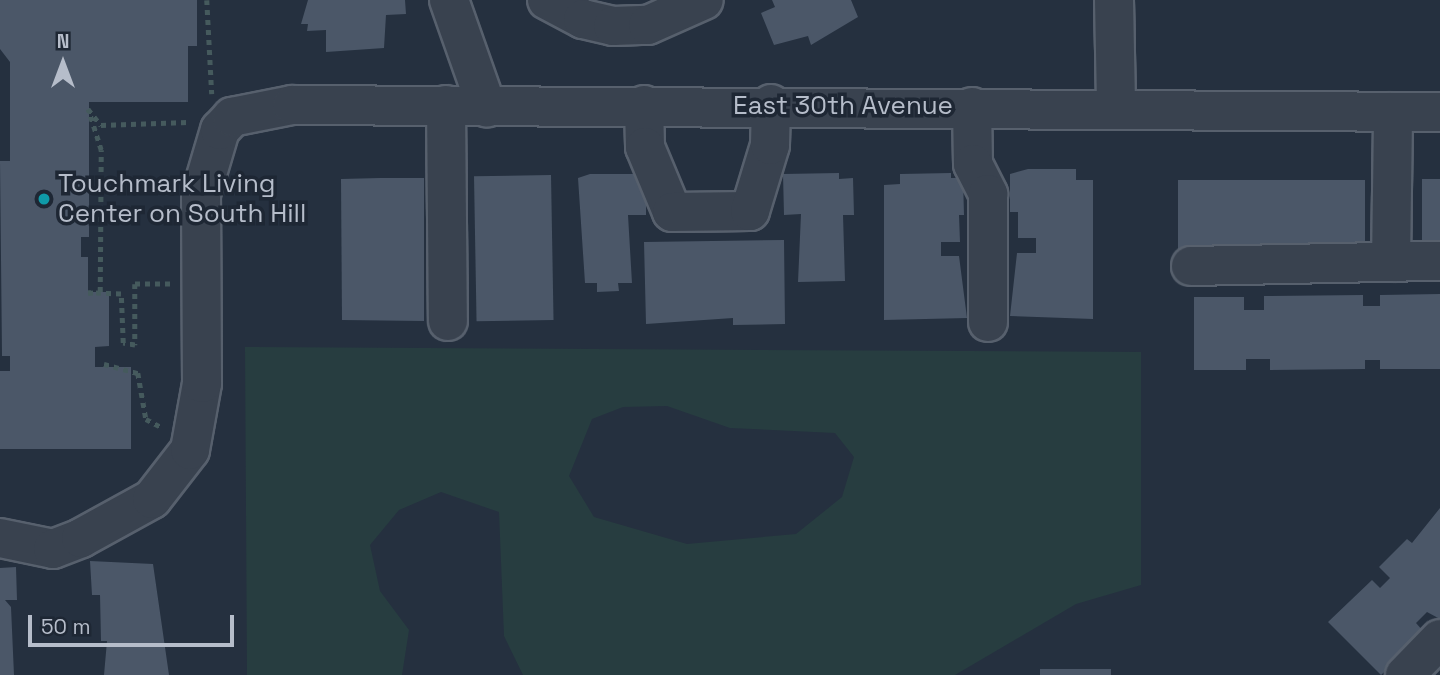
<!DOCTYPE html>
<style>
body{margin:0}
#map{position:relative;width:1440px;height:675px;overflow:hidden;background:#25303f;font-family:"Space Grotesk",sans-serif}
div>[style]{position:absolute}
.green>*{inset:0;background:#273d40}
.building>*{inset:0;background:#4b5768;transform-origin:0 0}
.path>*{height:4.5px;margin-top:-2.25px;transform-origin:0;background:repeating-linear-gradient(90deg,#455a5d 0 5px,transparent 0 10px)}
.roads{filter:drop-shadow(2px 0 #57606d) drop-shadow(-2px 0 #57606d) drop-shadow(0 2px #57606d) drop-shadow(0 -2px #57606d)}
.minor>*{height:38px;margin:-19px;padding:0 19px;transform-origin:19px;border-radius:19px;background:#39424f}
.dots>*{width:19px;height:19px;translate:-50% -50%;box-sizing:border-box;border:4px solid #1e2734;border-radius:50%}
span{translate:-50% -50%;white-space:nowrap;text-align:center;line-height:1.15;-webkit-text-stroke:7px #1e2734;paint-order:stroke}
.street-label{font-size:26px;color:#b6bdca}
.poi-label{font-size:26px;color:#b6bdca}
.left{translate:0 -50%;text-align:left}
.north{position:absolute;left:28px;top:28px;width:70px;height:70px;-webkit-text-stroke:5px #1e2734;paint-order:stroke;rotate:0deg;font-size:19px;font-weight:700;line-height:28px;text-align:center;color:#b6bdca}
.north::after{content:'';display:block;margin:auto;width:24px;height:32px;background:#b6bdca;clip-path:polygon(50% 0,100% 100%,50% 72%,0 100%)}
.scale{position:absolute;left:28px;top:615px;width:206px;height:32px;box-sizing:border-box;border:4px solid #b6bdca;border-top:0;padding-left:9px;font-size:21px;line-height:24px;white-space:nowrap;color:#b6bdca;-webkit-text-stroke:5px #1e2734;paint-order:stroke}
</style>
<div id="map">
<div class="green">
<div style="clip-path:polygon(evenodd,245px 347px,1141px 352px,1141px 585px,1076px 604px,955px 675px,523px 675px,504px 636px,499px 512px,441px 492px,399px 510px,370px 545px,380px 591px,409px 630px,402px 675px,247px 675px,245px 347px,667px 406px,730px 428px,835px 433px,854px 457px,842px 497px,796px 534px,687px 544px,594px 517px,569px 476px,592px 419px,623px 407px,667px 406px)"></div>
</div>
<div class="building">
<div style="clip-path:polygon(0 0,197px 0,197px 46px,188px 46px,188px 102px,89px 102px,89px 237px,81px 237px,81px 257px,88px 257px,88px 292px,109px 292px,109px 346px,95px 347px,95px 367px,131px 367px,131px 449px,0 449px,0 371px,10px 371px,10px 356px,2px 356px,0 161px,10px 161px,10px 62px,0 49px)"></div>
<div style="clip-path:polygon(308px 0,405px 0,406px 14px,386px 15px,384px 48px,326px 52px,326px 30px,307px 31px,308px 24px,301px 24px)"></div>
<div style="clip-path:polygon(772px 0,851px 0,858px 17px,811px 45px,808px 36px,774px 45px,761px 13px,775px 7px)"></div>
<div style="clip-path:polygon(1028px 169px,1076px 169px,1076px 180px,1093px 180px,1093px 319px,1010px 316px,1017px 253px,1036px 253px,1036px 238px,1018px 238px,1018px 212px,1010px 212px,1010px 174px)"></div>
<div style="clip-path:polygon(839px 173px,839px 179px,853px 178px,854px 215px,843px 215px,845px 281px,798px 282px,801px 214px,784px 215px,783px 174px)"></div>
<div style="clip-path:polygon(951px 173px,951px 178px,963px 178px,964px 215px,959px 215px,960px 242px,941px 242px,941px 256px,959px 256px,967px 318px,884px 320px,884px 185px,900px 184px,900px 174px)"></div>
<div style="clip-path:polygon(590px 174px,646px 174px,646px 215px,628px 215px,632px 283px,618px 283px,619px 291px,597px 292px,597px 283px,585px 283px,578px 178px)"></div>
<div style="left:551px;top:175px;width:145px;height:77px;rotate:89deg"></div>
<div style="clip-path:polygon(380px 178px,424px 178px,424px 321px,342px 320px,341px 179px)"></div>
<div style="left:1440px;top:179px;width:70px;height:18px;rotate:90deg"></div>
<div style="left:1178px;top:180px;width:187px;height:69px"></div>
<div style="clip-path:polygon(784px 240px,785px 324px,733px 325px,733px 318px,646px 324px,644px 242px)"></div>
<div style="clip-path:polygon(1440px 294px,1440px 369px,1380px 369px,1380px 360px,1365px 360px,1365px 369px,1270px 370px,1270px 359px,1246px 359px,1246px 370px,1194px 370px,1194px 297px,1244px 297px,1244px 310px,1264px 310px,1264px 296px,1363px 295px,1363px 306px,1380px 306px,1380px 295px)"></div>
<div style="clip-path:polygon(1440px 508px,1440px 619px,1427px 612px,1416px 623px,1423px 631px,1414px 644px,1381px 675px,1328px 622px,1372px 580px,1380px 588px,1390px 578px,1379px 567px,1407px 539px,1412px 543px)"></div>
<div style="clip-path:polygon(90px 561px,153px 564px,169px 675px,104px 675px,107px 641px,101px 641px,100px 595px,92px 595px)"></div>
<div style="clip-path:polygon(16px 567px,17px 600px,5px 600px,11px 607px,14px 675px,0 675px,0 568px)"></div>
<div style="left:1040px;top:669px;width:71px;height:6px"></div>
</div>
<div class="path">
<div style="left:207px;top:0;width:94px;rotate:87deg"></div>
<div style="left:170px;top:284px;width:35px;rotate:180deg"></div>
<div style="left:135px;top:284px;width:61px;rotate:90deg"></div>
<div style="left:135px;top:345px;width:12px;rotate:-171deg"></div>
<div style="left:123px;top:343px;width:49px;rotate:-92.3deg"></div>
<div style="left:121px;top:294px;width:33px;rotate:-178deg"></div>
<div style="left:88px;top:293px;width:12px;rotate:-5deg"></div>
<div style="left:100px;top:292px;width:142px;rotate:-89.6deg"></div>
<div style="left:101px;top:150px;width:43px;rotate:-107.6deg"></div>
<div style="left:88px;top:109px;width:21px;rotate:51deg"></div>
<div style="left:101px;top:125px;width:87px;rotate:-2deg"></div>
<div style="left:104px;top:364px;width:35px;rotate:15deg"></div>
<div style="left:138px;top:373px;width:47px;rotate:80.1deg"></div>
<div style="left:146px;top:419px;width:19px;rotate:28deg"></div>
</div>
<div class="roads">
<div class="minor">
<div style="left:449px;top:0;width:114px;rotate:70.6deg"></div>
<div style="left:547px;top:0;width:41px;rotate:27.8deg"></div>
<div style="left:583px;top:19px;width:31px;rotate:13deg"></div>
<div style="left:613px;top:26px;width:35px;rotate:-2deg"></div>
<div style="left:648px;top:25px;width:61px;rotate:-24.1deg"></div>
<div style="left:1114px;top:0;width:108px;rotate:88.9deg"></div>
<div style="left:446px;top:105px;width:216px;rotate:89.5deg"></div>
<div style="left:644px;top:105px;width:42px;rotate:88.6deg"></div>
<div style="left:645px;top:147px;width:70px;rotate:67.4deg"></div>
<div style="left:672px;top:212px;width:78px;rotate:-0.7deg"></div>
<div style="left:750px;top:211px;width:69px;rotate:-73.1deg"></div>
<div style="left:770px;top:145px;width:41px;rotate:-88.6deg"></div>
<div style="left:972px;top:107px;width:57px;rotate:89deg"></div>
<div style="left:973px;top:164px;width:34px;rotate:63deg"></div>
<div style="left:988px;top:194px;width:128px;rotate:90deg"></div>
<div style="left:1391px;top:262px;width:150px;rotate:-89.2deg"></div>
<div style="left:1191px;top:266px;width:249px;rotate:-1.2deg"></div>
<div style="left:0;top:538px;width:54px;rotate:11.7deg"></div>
<div style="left:53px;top:549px;width:30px;rotate:-21deg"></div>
<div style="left:81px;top:538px;width:81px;rotate:-28.8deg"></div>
<div style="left:152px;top:499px;width:62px;rotate:-52.2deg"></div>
<div style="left:190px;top:450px;width:68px;rotate:-79.8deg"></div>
<div style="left:202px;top:383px;width:189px;rotate:-90.3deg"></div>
<div style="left:201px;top:194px;width:67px;rotate:-73.5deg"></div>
<div style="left:220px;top:130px;width:18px;rotate:-47deg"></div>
<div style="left:232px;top:117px;width:61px;rotate:-11.3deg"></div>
<div style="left:292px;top:105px;width:1148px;rotate:0.35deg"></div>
<div style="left:1405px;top:675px;width:50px;rotate:-45.8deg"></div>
</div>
</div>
<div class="dots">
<div style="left:44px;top:199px;background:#0f9aa8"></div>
</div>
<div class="street-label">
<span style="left:843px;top:106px">East 30th Avenue</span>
</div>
<div class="poi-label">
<span class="left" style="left:58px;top:199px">Touchmark Living<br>Center on South Hill</span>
</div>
<div class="north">N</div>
<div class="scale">50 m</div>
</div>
